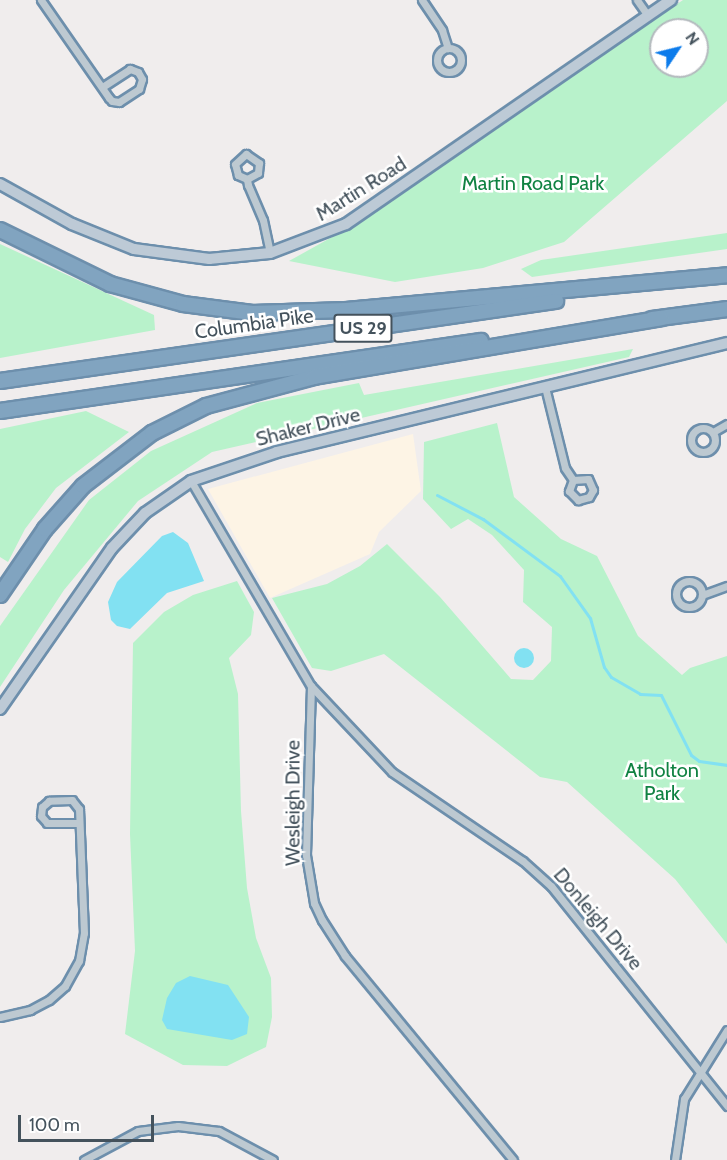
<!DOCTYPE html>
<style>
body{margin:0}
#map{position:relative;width:727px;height:1160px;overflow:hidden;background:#f0eded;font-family:Cabin,sans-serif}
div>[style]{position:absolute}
.commercial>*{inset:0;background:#fdf4e5}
.green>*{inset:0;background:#b8f2cb}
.water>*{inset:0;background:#82e1f2}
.round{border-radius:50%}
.stream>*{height:3px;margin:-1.5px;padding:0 1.5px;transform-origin:1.5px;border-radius:1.5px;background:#82e1f2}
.roads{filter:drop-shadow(2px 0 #6d8fac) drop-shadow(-2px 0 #6d8fac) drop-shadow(0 2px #6d8fac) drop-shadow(0 -2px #6d8fac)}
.street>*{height:7px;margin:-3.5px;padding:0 3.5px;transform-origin:3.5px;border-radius:3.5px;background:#bdc9d1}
.street>.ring{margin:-3.5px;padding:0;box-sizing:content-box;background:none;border:7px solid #bdc9d1;border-radius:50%}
.secondary>*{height:10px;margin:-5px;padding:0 5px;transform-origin:5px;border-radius:5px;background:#bdcad6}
.highway>*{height:14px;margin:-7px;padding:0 7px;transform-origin:7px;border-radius:7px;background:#81a4c0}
span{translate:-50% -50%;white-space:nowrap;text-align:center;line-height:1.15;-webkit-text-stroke:5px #fff;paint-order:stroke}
.shield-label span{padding:2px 4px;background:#fff;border:2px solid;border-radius:4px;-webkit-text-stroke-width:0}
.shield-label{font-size:18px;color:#44525c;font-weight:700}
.park-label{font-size:20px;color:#108242}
.street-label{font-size:20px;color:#44525c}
.north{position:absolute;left:649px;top:18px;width:60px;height:60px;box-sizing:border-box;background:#fff;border:2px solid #b4babe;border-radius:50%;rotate:55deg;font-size:16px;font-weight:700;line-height:24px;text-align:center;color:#44525c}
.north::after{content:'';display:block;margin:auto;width:21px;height:27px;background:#0d7ceb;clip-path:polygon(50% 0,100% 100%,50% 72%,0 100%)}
.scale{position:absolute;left:18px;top:1115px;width:136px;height:27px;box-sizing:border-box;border:3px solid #44525c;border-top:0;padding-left:8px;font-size:18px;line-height:21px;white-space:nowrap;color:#44525c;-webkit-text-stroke:4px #fff;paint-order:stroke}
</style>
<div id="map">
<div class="commercial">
<div style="clip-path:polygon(413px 434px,421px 491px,379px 532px,370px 554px,270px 598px,208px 489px)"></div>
</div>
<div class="green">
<div style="clip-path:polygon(evenodd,683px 0,727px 0,727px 101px,564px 242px,483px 268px,395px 282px,289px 261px,368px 217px,683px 0,661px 30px,697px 30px,697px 66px,661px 66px,661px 30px)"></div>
<div style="clip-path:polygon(727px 233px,727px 249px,532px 277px,521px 269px,541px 260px)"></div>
<div style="clip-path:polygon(0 244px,154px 315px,155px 330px,0 358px)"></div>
<div style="clip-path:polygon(633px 349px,629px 357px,212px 452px,138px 501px,64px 590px,0 687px,0 626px,89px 500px,151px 451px,257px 403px,359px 383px,364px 395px)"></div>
<div style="clip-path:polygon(86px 411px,129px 432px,56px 488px,25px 529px,8px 562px,0 557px,0 429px)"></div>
<div style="clip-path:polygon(497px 423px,514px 497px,561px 539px,597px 556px,638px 636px,682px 675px,690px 668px,727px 656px,727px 944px,675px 879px,567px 782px,540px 777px,384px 654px,331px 671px,312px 668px,272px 598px,327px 584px,360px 566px,387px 544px,440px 597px,511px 679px,533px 680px,551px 661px,552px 627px,523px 602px,524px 570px,492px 535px,468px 519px,451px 529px,423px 499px,424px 442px)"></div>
<div style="clip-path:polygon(237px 581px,254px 612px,251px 635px,229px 658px,238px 694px,241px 811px,247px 888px,256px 938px,271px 978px,272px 1017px,266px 1047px,227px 1066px,183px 1065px,125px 1034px,135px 951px,130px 834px,133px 643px,164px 612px,193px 595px)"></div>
</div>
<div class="water">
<div style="clip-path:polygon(173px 532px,188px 543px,204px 581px,167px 593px,130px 629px,117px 626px,111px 620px,108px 602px,117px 582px,162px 536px)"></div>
<div class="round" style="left:514px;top:648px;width:20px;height:20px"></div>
<div style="clip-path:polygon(190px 976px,228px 985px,249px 1017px,247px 1034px,232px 1040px,167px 1029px,162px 1020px,167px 998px,176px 983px)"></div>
</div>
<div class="stream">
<div style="left:437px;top:495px;width:52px;rotate:27.6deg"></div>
<div style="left:483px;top:519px;width:96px;rotate:36.5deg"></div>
<div style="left:560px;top:576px;width:52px;rotate:54.5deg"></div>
<div style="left:590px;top:618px;width:51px;rotate:74.1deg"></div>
<div style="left:604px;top:667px;width:12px;rotate:55deg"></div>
<div style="left:611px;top:677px;width:34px;rotate:30deg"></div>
<div style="left:640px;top:694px;width:21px;rotate:3deg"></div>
<div style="left:661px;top:695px;width:67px;rotate:63.4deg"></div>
<div style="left:691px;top:755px;width:10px;rotate:37deg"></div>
<div style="left:699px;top:761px;width:28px;rotate:8deg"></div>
</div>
<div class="roads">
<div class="street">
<div style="left:41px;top:0;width:119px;rotate:55.2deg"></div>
<div style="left:109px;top:98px;width:4px;rotate:45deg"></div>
<div style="left:112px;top:101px;width:7px;rotate:8deg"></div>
<div style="left:119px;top:102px;width:24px;rotate:-33deg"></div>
<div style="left:139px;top:89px;width:10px;rotate:-73deg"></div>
<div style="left:142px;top:79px;width:8px;rotate:-120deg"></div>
<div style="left:138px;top:72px;width:9px;rotate:-159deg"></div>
<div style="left:130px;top:69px;width:33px;rotate:147deg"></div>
<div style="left:422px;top:0;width:36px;rotate:56deg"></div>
<div style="left:442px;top:30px;width:19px;rotate:72deg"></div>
<div style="left:637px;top:0;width:19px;rotate:55deg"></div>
<div class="ring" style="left:437px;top:48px;width:17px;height:17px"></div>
<div style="left:247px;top:179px;width:10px;rotate:-156deg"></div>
<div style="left:238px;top:175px;width:11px;rotate:-105deg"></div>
<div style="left:235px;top:164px;width:15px;rotate:-42deg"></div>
<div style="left:246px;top:154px;width:16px;rotate:35deg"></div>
<div style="left:259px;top:163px;width:10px;rotate:96deg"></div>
<div style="left:258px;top:173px;width:13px;rotate:151deg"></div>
<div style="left:247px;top:179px;width:6px;rotate:81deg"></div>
<div style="left:248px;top:185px;width:38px;rotate:67deg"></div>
<div style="left:263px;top:220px;width:34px;rotate:78deg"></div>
<div style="left:545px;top:387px;width:83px;rotate:76.1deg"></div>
<div style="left:565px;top:468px;width:14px;rotate:56deg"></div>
<div style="left:573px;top:480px;width:12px;rotate:110deg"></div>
<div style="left:569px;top:491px;width:13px;rotate:45deg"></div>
<div style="left:578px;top:500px;width:11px;rotate:-15deg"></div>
<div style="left:589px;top:497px;width:8px;rotate:-60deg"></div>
<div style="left:593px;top:490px;width:12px;rotate:-114deg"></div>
<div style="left:588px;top:479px;width:15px;rotate:176deg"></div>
<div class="ring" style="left:691px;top:428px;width:17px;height:17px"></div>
<div style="left:713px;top:432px;width:16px;rotate:-30deg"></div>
<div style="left:191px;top:481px;width:238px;rotate:59.7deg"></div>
<div style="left:311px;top:686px;width:169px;rotate:91.7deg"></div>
<div style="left:306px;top:855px;width:49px;rotate:80.5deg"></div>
<div style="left:314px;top:903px;width:19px;rotate:65deg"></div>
<div style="left:322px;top:920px;width:43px;rotate:57.4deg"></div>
<div style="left:345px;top:956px;width:264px;rotate:50.5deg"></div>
<div class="ring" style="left:676px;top:581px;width:19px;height:19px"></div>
<div style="left:702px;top:595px;width:27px;rotate:-20deg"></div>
<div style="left:311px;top:686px;width:118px;rotate:46.7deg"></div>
<div style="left:392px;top:772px;width:158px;rotate:34.2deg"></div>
<div style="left:523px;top:861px;width:38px;rotate:42deg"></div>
<div style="left:551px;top:886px;width:282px;rotate:51.3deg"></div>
<div style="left:0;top:1017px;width:31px;rotate:-13deg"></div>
<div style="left:30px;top:1010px;width:21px;rotate:-28deg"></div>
<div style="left:49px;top:1000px;width:21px;rotate:-41deg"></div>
<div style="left:65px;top:986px;width:29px;rotate:-61deg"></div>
<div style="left:79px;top:961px;width:28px;rotate:-80deg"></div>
<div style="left:84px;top:933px;width:124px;rotate:-92.3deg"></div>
<div style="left:79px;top:809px;width:11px;rotate:-128deg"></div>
<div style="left:72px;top:800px;width:23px;rotate:178deg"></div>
<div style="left:49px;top:801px;width:9px;rotate:139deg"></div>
<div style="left:42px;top:807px;width:9px;rotate:96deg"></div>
<div style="left:41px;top:816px;width:9px;rotate:49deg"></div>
<div style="left:47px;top:823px;width:31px"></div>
<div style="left:84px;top:1160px;width:61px;rotate:-28.2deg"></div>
<div style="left:138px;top:1131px;width:40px;rotate:-7.1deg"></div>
<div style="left:178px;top:1126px;width:41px;rotate:7deg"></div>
<div style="left:219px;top:1131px;width:61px;rotate:28.2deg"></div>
<div style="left:675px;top:1160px;width:62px;rotate:-81.6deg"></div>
<div style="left:684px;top:1099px;width:81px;rotate:-58.1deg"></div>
</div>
<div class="secondary">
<div style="left:0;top:184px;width:82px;rotate:29.1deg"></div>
<div style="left:72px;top:224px;width:67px;rotate:22deg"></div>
<div style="left:134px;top:249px;width:76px;rotate:7.6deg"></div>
<div style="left:209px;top:259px;width:61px;rotate:-5.6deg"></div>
<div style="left:270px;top:253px;width:81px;rotate:-20.9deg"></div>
<div style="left:346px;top:224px;width:395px;rotate:-34.6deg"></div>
<div style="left:0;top:709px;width:196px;rotate:-55.2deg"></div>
<div style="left:112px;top:548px;width:48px;rotate:-46.7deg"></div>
<div style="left:145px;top:513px;width:56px;rotate:-34.8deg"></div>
<div style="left:191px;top:481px;width:91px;rotate:-18.6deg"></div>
<div style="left:277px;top:452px;width:463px;rotate:-13.6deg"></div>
</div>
<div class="highway">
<div style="left:0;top:230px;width:123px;rotate:26.1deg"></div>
<div style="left:110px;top:284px;width:76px;rotate:15.3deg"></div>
<div style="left:183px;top:304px;width:70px;rotate:7.4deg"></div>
<div style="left:252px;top:313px;width:94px;rotate:-1.8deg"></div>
<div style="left:346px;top:310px;width:383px;rotate:-5.2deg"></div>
<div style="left:652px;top:319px;width:76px;rotate:-7.6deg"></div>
<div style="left:0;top:381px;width:562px;rotate:-8.19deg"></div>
<div style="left:0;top:411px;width:486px;rotate:-8.3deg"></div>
<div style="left:0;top:595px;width:80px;rotate:-55.7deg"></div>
<div style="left:45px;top:529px;width:57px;rotate:-48.5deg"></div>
<div style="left:83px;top:486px;width:87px;rotate:-37.5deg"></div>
<div style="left:152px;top:433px;width:60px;rotate:-26.6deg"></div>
<div style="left:206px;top:406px;width:112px;rotate:-15deg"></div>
<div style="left:314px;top:377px;width:352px;rotate:-9.6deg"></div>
</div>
</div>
<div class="shield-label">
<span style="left:363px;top:328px">US 29</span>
</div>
<div class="park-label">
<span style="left:533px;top:183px">Martin Road Park</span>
<span style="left:662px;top:782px">Atholton<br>Park</span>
</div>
<div class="street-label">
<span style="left:361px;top:189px;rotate:-32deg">Martin Road</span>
<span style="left:254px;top:324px;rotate:-8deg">Columbia Pike</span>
<span style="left:308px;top:427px;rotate:-14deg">Shaker Drive</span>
<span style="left:293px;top:803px;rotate:-90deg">Wesleigh Drive</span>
<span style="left:598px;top:919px;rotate:50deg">Donleigh Drive</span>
</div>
<div class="north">N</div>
<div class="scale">100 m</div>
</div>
